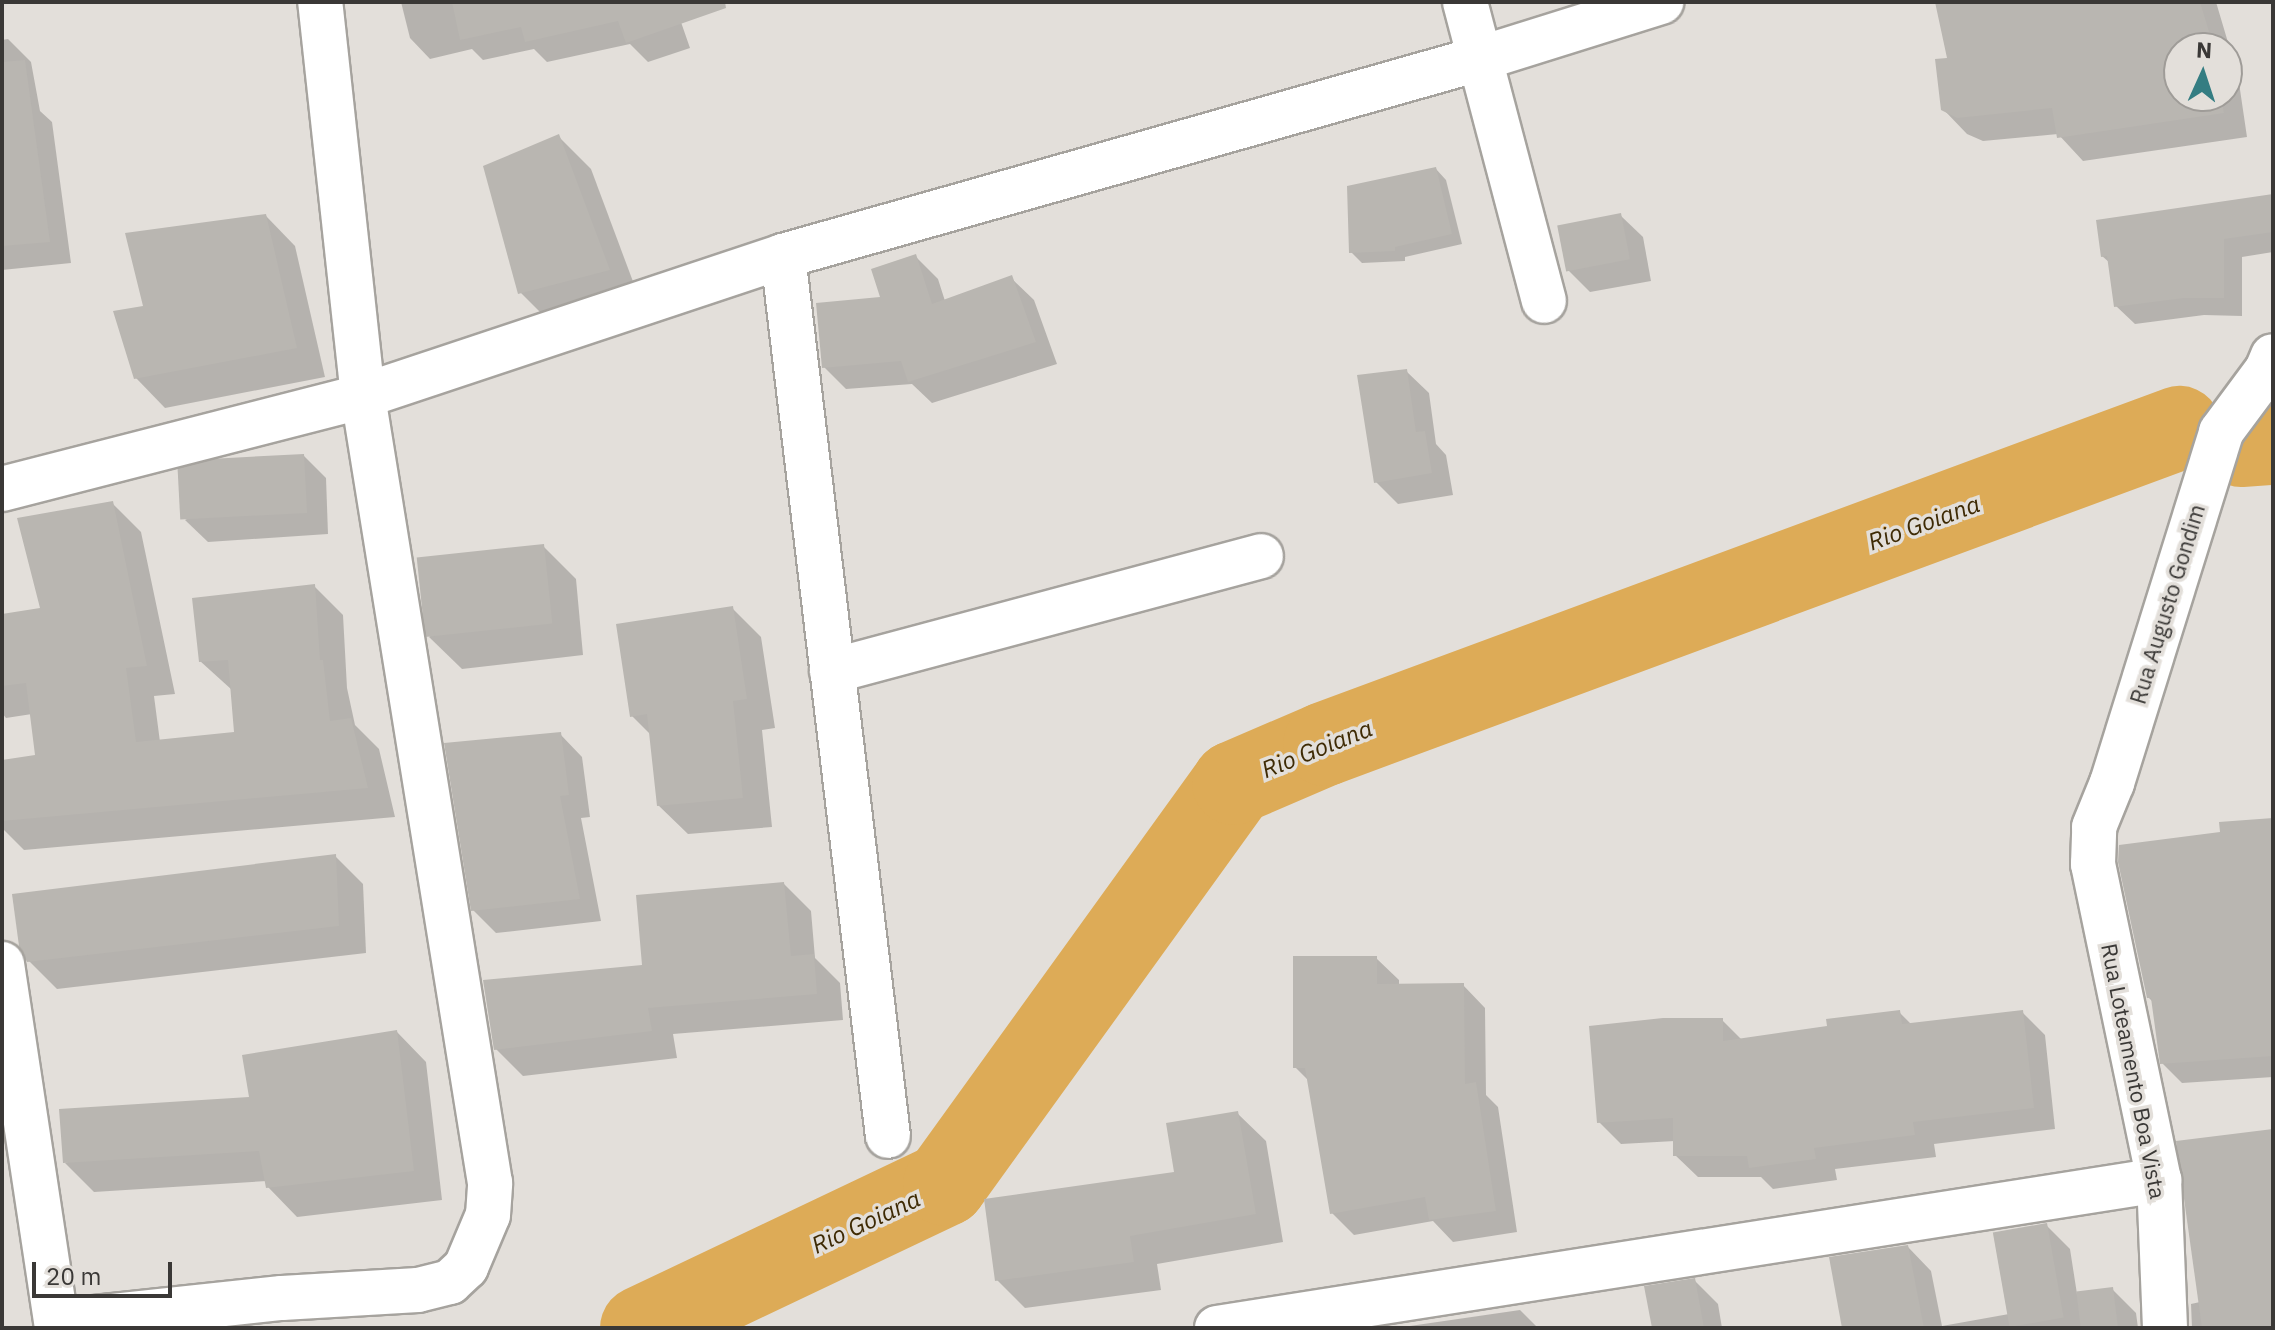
<!DOCTYPE html>
<style>
body{margin:0}
#map{position:relative;width:2275px;height:1330px;overflow:hidden;background:#e3dfda;font-family:"IBM Plex Sans",sans-serif}
div>[style]{position:absolute}
.shadow>*{inset:0;background:#0003}
.river>*{height:84px;margin:-42px;padding:0 42px;transform-origin:42px;border-radius:42px;background:#ddab57}
.building>*{inset:0;background:#b9b6b1;transform-origin:0 0}
.roads{filter:drop-shadow(2px 0 #a6a39e) drop-shadow(-2px 0 #a6a39e) drop-shadow(0 2px #a6a39e) drop-shadow(0 -2px #a6a39e)}
.minor>*{height:44px;margin:-22px;padding:0 22px;transform-origin:22px;border-radius:22px;background:#fff}
span{translate:-50% -50%;white-space:nowrap;text-align:center;line-height:1.15;-webkit-text-stroke:7px #e3dfda;paint-order:stroke}
.street-label{font-size:22px;color:#3a3836}
.water-label{font-size:24px;color:#3e2a04;font-style:italic}
.frame{position:absolute;inset:0;border:4px solid #3a3836;pointer-events:none}
.north{position:absolute;left:2163px;top:32px;width:80px;height:80px;box-sizing:border-box;background:#e3dfda;border:2px solid #9f9c98;border-radius:50%;rotate:3deg;font-size:22px;font-weight:700;line-height:32px;text-align:center;color:#3a3836}
.north::after{content:'';display:block;margin:auto;width:28px;height:36px;background:#347d82;clip-path:polygon(50% 0,100% 100%,50% 72%,0 100%)}
.scale{position:absolute;left:32px;top:1262px;width:140px;height:36px;box-sizing:border-box;border:4px solid #3a3836;border-top:0;padding-left:10px;font-size:24px;line-height:28px;white-space:nowrap;color:#3a3836;-webkit-text-stroke:6px #e3dfda;paint-order:stroke}
</style>
<div id="map">
<div class="shadow">
<div style="clip-path:polygon(401px 2px,674px 2px,690px 48px,648px 62px,630px 44px,547px 62px,534px 49px,483px 60px,472px 49px,430px 59px,410px 38px)"></div>
<div style="clip-path:polygon(evenodd,1937px 2px,2216px 2px,2238px 76px,2247px 137px,2083px 161px,2058px 134px,1983px 141px,1967px 134px,1943px 109px,1949px 60px,1937px 2px,2179px 48px,2227px 48px,2227px 96px,2179px 96px,2179px 48px)"></div>
<div style="clip-path:polygon(8px 39px,31px 62px,40px 111px,52px 122px,71px 263px,2px 270px,2px 40px)"></div>
<div style="clip-path:polygon(559px 137px,591px 169px,641px 303px,553px 325px,520px 292px)"></div>
<div style="clip-path:polygon(1436px 169px,1446px 180px,1462px 244px,1405px 257px,1405px 261px,1362px 263px,1351px 252px)"></div>
<div style="clip-path:polygon(2273px 199px,2273px 252px,2242px 257px,2242px 316px,2204px 315px,2135px 324px,2116px 306px,2110px 263px,2102px 256px)"></div>
<div style="clip-path:polygon(1620px 215px,1643px 237px,1651px 281px,1590px 292px,1568px 270px)"></div>
<div style="clip-path:polygon(266px 216px,295px 246px,325px 377px,165px 408px,136px 378px,145px 308px)"></div>
<div style="clip-path:polygon(915px 256px,938px 279px,945px 301px,1011px 278px,1034px 300px,1057px 364px,932px 403px,912px 384px,846px 389px,824px 367px)"></div>
<div style="clip-path:polygon(1406px 371px,1429px 393px,1436px 444px,1446px 455px,1453px 495px,1398px 504px,1376px 482px)"></div>
<div style="clip-path:polygon(304px 456px,326px 478px,328px 534px,208px 542px,185px 520px)"></div>
<div style="clip-path:polygon(112px 503px,141px 532px,175px 694px,154px 696px,160px 742px,236px 734px,232px 690px,200px 661px,314px 586px,343px 615px,347px 688px,355px 725px,379px 749px,395px 817px,24px 850px,2px 828px,2px 762px,37px 757px,32px 714px,6px 718px,2px 713px,2px 616px,42px 610px)"></div>
<div style="clip-path:polygon(543px 546px,576px 579px,583px 655px,462px 669px,429px 637px)"></div>
<div style="clip-path:polygon(732px 608px,761px 637px,775px 728px,762px 730px,772px 827px,688px 834px,658px 805px,651px 735px,632px 716px)"></div>
<div style="clip-path:polygon(560px 734px,582px 757px,590px 817px,581px 818px,601px 921px,496px 933px,473px 910px)"></div>
<div style="clip-path:polygon(2273px 820px,2273px 1077px,2182px 1083px,2162px 1063px,2154px 1003px,2148px 997px)"></div>
<div style="clip-path:polygon(335px 856px,363px 884px,366px 953px,57px 989px,29px 961px)"></div>
<div style="clip-path:polygon(784px 884px,811px 911px,815px 958px,840px 983px,843px 1020px,673px 1034px,677px 1058px,523px 1076px,496px 1049px)"></div>
<div style="clip-path:polygon(1376px 958px,1399px 980px,1399px 986px,1463px 985px,1485px 1008px,1486px 1095px,1498px 1107px,1517px 1232px,1453px 1242px,1433px 1221px,1354px 1235px,1332px 1213px,1309px 1081px,1295px 1067px)"></div>
<div style="clip-path:polygon(1899px 1012px,1912px 1025px,2023px 1013px,2045px 1035px,2055px 1129px,1934px 1144px,1936px 1157px,1835px 1169px,1837px 1180px,1773px 1189px,1761px 1177px,1698px 1177px,1675px 1155px,1675px 1141px,1621px 1144px,1599px 1122px,1722px 1020px,1742px 1040px,1829px 1028px)"></div>
<div style="clip-path:polygon(397px 1032px,426px 1062px,442px 1200px,297px 1217px,268px 1187px,267px 1181px,94px 1192px,65px 1163px,252px 1099px)"></div>
<div style="clip-path:polygon(1237px 1113px,1266px 1141px,1283px 1242px,1157px 1264px,1161px 1290px,1025px 1308px,997px 1280px,1177px 1174px)"></div>
<div style="clip-path:polygon(2273px 1131px,2273px 1328px,2192px 1328px,2191px 1304px,2200px 1302px)"></div>
<div style="clip-path:polygon(2046px 1225px,2070px 1249px,2077px 1294px,2112px 1289px,2136px 1313px,2138px 1328px,1844px 1328px,1908px 1247px,1931px 1271px,1942px 1326px,2009px 1314px)"></div>
<div style="clip-path:polygon(1694px 1280px,1718px 1304px,1722px 1328px,1654px 1328px)"></div>
<div style="clip-path:polygon(1520px 1310px,1538px 1328px,1396px 1328px)"></div>
</div>
<div class="river">
<div style="left:2241px;top:445px;width:32px;rotate:-4deg"></div>
<div style="left:642px;top:1328px;width:335px;rotate:-25.4deg"></div>
<div style="left:945px;top:1184px;width:494px;rotate:-54.2deg"></div>
<div style="left:1234px;top:783px;width:99px;rotate:-23.2deg"></div>
<div style="left:1325px;top:744px;width:911px;rotate:-20.31deg"></div>
</div>
<div class="building">
<div style="clip-path:polygon(452px 2px,725px 2px,726px 8px,626px 43px,618px 21px,525px 42px,521px 27px,460px 40px)"></div>
<div style="clip-path:polygon(1935px 2px,2200px 2px,2214px 48px,2179px 48px,2179px 96px,2221px 96px,2224px 113px,2057px 138px,2052px 108px,1957px 118px,1941px 110px,1935px 59px,1947px 58px)"></div>
<div style="clip-path:polygon(25px 60px,50px 242px,2px 246px,2px 62px)"></div>
<div style="clip-path:polygon(559px 134px,610px 270px,518px 294px,483px 166px)"></div>
<div style="clip-path:polygon(1436px 167px,1452px 234px,1395px 247px,1395px 251px,1349px 253px,1347px 186px)"></div>
<div style="clip-path:polygon(2273px 194px,2273px 232px,2224px 239px,2224px 298px,2184px 298px,2114px 307px,2107px 256px,2101px 257px,2096px 220px)"></div>
<div style="left:1621px;top:213px;width:47px;height:65px;rotate:79deg"></div>
<div style="clip-path:polygon(266px 214px,297px 348px,134px 379px,113px 311px,143px 306px,125px 233px)"></div>
<div style="clip-path:polygon(916px 254px,932px 304px,1012px 275px,1036px 342px,908px 382px,901px 361px,822px 368px,816px 303px,880px 297px,871px 269px)"></div>
<div style="clip-path:polygon(1407px 369px,1416px 432px,1425px 431px,1432px 473px,1374px 483px,1357px 375px)"></div>
<div style="left:304px;top:454px;width:59px;height:127px;rotate:87deg"></div>
<div style="clip-path:polygon(113px 501px,147px 666px,126px 668px,136px 742px,234px 732px,228px 660px,199px 662px,192px 598px,315px 584px,320px 660px,323px 660px,330px 721px,351px 718px,368px 788px,2px 821px,2px 760px,35px 755px,26px 683px,2px 686px,2px 614px,40px 608px,17px 518px)"></div>
<div style="left:544px;top:544px;width:80px;height:128px;rotate:84deg"></div>
<div style="clip-path:polygon(733px 606px,747px 699px,733px 701px,743px 798px,657px 806px,647px 714px,630px 717px,616px 624px)"></div>
<div style="clip-path:polygon(561px 732px,569px 795px,560px 796px,580px 899px,471px 911px,444px 743px)"></div>
<div style="clip-path:polygon(2273px 818px,2273px 1056px,2160px 1064px,2151px 998px,2147px 998px,2118px 862px,2119px 845px,2220px 832px,2219px 822px)"></div>
<div style="clip-path:polygon(336px 854px,339px 926px,27px 962px,19px 946px,12px 894px)"></div>
<div style="clip-path:polygon(784px 882px,791px 956px,814px 954px,817px 994px,648px 1008px,652px 1031px,494px 1050px,483px 980px,642px 965px,636px 895px)"></div>
<div style="clip-path:polygon(1293px 956px,1377px 956px,1377px 984px,1464px 983px,1465px 1084px,1476px 1082px,1496px 1211px,1429px 1220px,1425px 1197px,1330px 1214px,1305px 1068px,1293px 1068px)"></div>
<div style="clip-path:polygon(1900px 1010px,1902px 1024px,2023px 1010px,2034px 1108px,1913px 1122px,1915px 1135px,1814px 1148px,1816px 1159px,1749px 1168px,1747px 1156px,1673px 1156px,1673px 1118px,1597px 1123px,1589px 1026px,1663px 1018px,1723px 1018px,1723px 1041px,1827px 1026px,1826px 1019px)"></div>
<div style="clip-path:polygon(397px 1030px,414px 1171px,266px 1188px,259px 1151px,63px 1163px,59px 1109px,249px 1097px,242px 1055px)"></div>
<div style="clip-path:polygon(1238px 1111px,1256px 1214px,1130px 1236px,1134px 1262px,995px 1281px,984px 1199px,1174px 1172px,1166px 1123px)"></div>
<div style="clip-path:polygon(2273px 1129px,2273px 1328px,2202px 1328px,2176px 1141px)"></div>
<div style="left:2047px;top:1223px;width:96px;height:55px;rotate:80deg"></div>
<div style="clip-path:polygon(1908px 1245px,1924px 1328px,1842px 1328px,1829px 1257px)"></div>
<div style="clip-path:polygon(1695px 1278px,1704px 1328px,1652px 1328px,1644px 1286px)"></div>
<div style="left:2113px;top:1287px;width:41px;height:37px;rotate:83deg"></div>
</div>
<div class="roads">
<div class="minor">
<div style="left:1465px;top:2px;width:309px;rotate:75.2deg"></div>
<div style="left:783px;top:256px;width:886px;rotate:83.2deg"></div>
<div style="left:2px;top:489px;width:373px;rotate:-14.4deg"></div>
<div style="left:363px;top:396px;width:443px;rotate:-18.4deg"></div>
<div style="left:783px;top:256px;width:727px;rotate:-15.82deg"></div>
<div style="left:1482px;top:58px;width:188px;rotate:-17.4deg"></div>
<div style="left:832px;top:671px;width:444px;rotate:-15deg"></div>
<div style="left:2px;top:964px;width:368px;rotate:81.4deg"></div>
<div style="left:57px;top:1322px;width:226px;rotate:-6.1deg"></div>
<div style="left:282px;top:1298px;width:136px;rotate:-3.4deg"></div>
<div style="left:418px;top:1290px;width:33px;rotate:-14deg"></div>
<div style="left:450px;top:1282px;width:22px;rotate:-43deg"></div>
<div style="left:466px;top:1267px;width:56px;rotate:-67.1deg"></div>
<div style="left:488px;top:1215px;width:32px;rotate:-86deg"></div>
<div style="left:490px;top:1183px;width:797px;rotate:-99.17deg"></div>
<div style="left:363px;top:396px;width:396px;rotate:-96.2deg"></div>
<div style="left:1217px;top:1328px;width:954px;rotate:-8.93deg"></div>
<div style="left:2165px;top:1328px;width:148px;rotate:-92.3deg"></div>
<div style="left:2159px;top:1180px;width:323px;rotate:-101.8deg"></div>
<div style="left:2093px;top:864px;width:37px;rotate:-88deg"></div>
<div style="left:2094px;top:827px;width:48px;rotate:-67.8deg"></div>
<div style="left:2112px;top:783px;width:368px;rotate:-72.7deg"></div>
<div style="left:2221px;top:432px;width:77px;rotate:-53.4deg"></div>
<div style="left:2267px;top:370px;width:15px;rotate:-67deg"></div>
</div>
</div>
<div class="street-label">
<span style="left:2167px;top:604px;rotate:-73deg">Rua Augusto Gondim</span>
<span style="left:2134px;top:1071px;rotate:79deg">Rua Loteamento Boa Vista</span>
</div>
<div class="water-label">
<span style="left:1924px;top:523px;rotate:-20deg">Rio Goiana</span>
<span style="left:1317px;top:749px;rotate:-22deg">Rio Goiana</span>
<span style="left:866px;top:1222px;rotate:-25deg">Rio Goiana</span>
</div>
<div class="frame"></div>
<div class="north">N</div>
<div class="scale">20 m</div>
</div>
